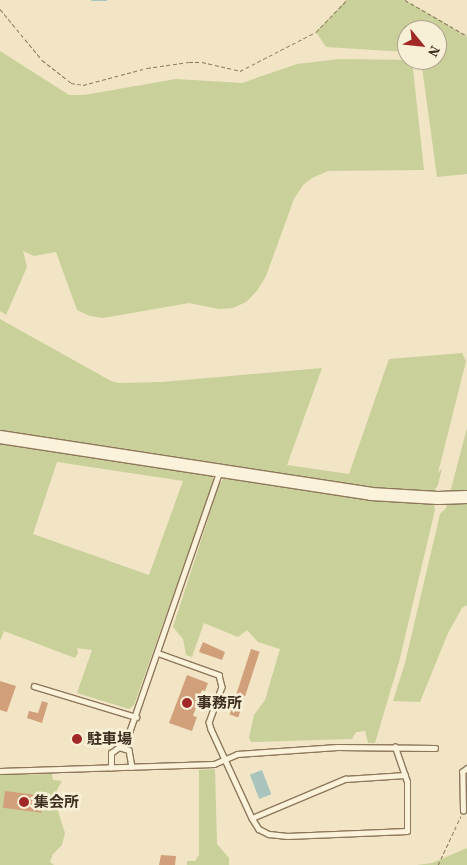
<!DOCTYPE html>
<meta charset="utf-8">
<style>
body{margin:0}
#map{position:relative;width:467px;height:865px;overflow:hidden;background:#f1e5c6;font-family:"Source Serif 4","Noto Sans JP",serif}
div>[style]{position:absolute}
.green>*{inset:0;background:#c9d099}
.water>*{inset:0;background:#a8c4bc;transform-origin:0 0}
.stream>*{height:2px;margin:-1px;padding:0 1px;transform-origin:1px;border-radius:1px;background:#a8c4bc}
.building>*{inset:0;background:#d1a07b;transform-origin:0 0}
.path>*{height:1px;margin-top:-0.5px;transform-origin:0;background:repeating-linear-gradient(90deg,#8e775b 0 4px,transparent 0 6.5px)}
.roads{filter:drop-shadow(1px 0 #8e775b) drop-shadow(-1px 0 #8e775b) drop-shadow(0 1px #8e775b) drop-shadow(0 -1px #8e775b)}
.lane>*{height:4.5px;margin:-2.25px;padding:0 2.25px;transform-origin:2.25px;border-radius:2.25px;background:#fbf2db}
.secondary>*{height:12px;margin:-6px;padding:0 6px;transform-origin:6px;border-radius:6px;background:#fbf2db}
.dots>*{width:14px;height:14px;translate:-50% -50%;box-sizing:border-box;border:2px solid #f8efd7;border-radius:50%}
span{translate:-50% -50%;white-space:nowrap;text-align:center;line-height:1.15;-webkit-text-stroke:5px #f8efd7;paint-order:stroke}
.poi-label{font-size:15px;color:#3d2e1f;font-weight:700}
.left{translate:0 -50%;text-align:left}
.north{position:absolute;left:397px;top:20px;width:50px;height:50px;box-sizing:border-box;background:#f8efd7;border:1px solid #ada28d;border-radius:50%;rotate:118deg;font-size:14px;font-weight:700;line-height:20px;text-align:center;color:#3d2e1f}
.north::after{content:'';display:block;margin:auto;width:18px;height:22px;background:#a02927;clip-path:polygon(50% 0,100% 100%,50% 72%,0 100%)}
</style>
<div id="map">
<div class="green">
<div style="clip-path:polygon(346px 0,405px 0,467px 36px,467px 174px,437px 177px,421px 60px,437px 60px,437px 30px,407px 30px,407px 52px,326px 47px,316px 32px)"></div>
<div style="clip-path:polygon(0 51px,69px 95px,84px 95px,176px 79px,242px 83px,297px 64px,339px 59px,412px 60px,424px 170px,328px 171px,312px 178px,303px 185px,294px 199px,266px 276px,257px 291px,246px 302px,233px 308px,219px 309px,189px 303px,103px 318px,90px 316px,77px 310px,56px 252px,34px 256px,23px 251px,27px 267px,6px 315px,0 311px)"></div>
<div style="clip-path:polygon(0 319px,111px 381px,119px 383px,162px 382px,322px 368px,287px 465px,349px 474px,389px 359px,462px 353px,466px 361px,438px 473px,442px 468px,438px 485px,433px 493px,403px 493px,0 433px)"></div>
<div style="clip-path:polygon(467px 428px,467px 605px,462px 608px,448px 633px,420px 702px,393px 701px,405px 663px,440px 514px,446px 508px)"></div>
<div style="clip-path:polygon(evenodd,0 440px,211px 474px,213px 478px,213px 484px,134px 705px,129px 709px,77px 693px,92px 650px,77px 648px,78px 653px,75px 658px,4px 631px,0 641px,0 440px,57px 462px,183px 481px,149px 575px,33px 534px,57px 462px)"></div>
<div style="clip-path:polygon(225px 477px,434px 504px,435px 510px,399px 662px,375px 743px,368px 743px,365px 731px,356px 732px,352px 739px,251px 742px,249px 738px,254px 715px,265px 700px,280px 649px,258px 642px,247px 630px,238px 637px,204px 623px,192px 657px,186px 655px,183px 639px,173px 627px,219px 485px)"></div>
<div style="clip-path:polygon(215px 769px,217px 844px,229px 858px,229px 865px,187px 865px,187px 861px,195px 861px,199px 855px,199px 770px)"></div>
<div style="clip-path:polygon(52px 774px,53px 780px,62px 781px,57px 790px,55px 802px,65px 833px,62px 845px,53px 854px,50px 862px,54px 865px,0 865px,0 775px)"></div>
<div style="clip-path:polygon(467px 848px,467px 865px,417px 865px,432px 863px)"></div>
</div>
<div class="water">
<div style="left:262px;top:770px;width:26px;height:13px;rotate:69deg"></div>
</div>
<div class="stream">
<div style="left:92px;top:0;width:14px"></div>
</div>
<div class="building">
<div style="clip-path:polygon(203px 642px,225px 652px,222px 660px,199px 652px)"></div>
<div style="left:251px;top:649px;width:9px;height:69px;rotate:18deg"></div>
<div style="clip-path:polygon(187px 675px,208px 683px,205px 691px,202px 690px,193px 716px,197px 717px,192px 731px,169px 723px)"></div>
<div style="clip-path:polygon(0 681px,16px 686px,7px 712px,0 710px)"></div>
<div style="clip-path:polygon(42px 701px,48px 703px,42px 723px,27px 718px,29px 711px,38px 713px)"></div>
<div style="left:5px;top:791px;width:39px;height:17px;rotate:7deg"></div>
<div style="clip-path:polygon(161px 855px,176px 856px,175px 865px,159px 865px)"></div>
</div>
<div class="path">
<div style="left:405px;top:0;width:72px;rotate:30.1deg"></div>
<div style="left:0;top:9px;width:66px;rotate:50.5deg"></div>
<div style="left:42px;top:60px;width:37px;rotate:38deg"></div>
<div style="left:71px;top:83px;width:12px;rotate:9deg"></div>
<div style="left:83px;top:85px;width:66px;rotate:-14.9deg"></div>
<div style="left:147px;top:68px;width:42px;rotate:-8.1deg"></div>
<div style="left:189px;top:62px;width:13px"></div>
<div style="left:202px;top:62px;width:39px;rotate:13deg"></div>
<div style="left:240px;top:71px;width:85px;rotate:-27.2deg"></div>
<div style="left:316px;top:32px;width:45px;rotate:-45.9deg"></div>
<div style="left:438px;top:865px;width:54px;rotate:-64.9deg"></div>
</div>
<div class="roads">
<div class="lane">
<div style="left:158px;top:653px;width:65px;rotate:19.8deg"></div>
<div style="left:219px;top:675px;width:12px;rotate:76deg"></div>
<div style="left:222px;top:687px;width:37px;rotate:110deg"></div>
<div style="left:209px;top:722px;width:7px;rotate:74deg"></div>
<div style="left:211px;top:729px;width:98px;rotate:65.3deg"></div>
<div style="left:252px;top:818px;width:13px;rotate:58deg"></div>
<div style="left:259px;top:829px;width:11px;rotate:27deg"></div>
<div style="left:269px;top:834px;width:18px;rotate:6deg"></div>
<div style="left:287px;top:836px;width:120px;rotate:-2.4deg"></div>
<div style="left:407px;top:831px;width:49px;rotate:-90deg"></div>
<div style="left:407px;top:782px;width:37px;rotate:-109deg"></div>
<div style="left:34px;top:686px;width:107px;rotate:16.9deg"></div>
<div style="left:124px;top:747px;width:291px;rotate:-70.9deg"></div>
<div style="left:111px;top:768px;width:15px;rotate:-90deg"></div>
<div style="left:111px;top:753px;width:10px;rotate:-37deg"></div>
<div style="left:119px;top:747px;width:10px;rotate:17deg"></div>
<div style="left:129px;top:750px;width:17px;rotate:80deg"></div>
<div style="left:0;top:771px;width:214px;rotate:-1.9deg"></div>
<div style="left:214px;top:764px;width:25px;rotate:-23deg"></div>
<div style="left:237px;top:754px;width:100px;rotate:-4deg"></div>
<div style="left:337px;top:747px;width:98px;rotate:0.6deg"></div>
<div style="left:463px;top:811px;width:39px;rotate:-91deg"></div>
<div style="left:462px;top:772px;width:6px;rotate:-39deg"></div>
<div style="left:252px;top:818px;width:101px;rotate:-22.8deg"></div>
<div style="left:345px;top:779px;width:60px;rotate:-3.8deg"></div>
</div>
<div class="secondary">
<div style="left:0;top:437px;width:375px;rotate:8.7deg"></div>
<div style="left:371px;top:494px;width:67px;rotate:3.4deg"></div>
<div style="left:438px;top:498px;width:29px;rotate:-2deg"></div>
</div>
</div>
<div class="dots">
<div style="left:187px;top:703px;background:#a02927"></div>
<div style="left:77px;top:739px;background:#a02927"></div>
<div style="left:24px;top:802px;background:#a02927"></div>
</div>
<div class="poi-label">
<span class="left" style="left:197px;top:703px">事務所</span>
<span class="left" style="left:87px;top:739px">駐車場</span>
<span class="left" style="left:34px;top:802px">集会所</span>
</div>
<div class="north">N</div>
</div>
